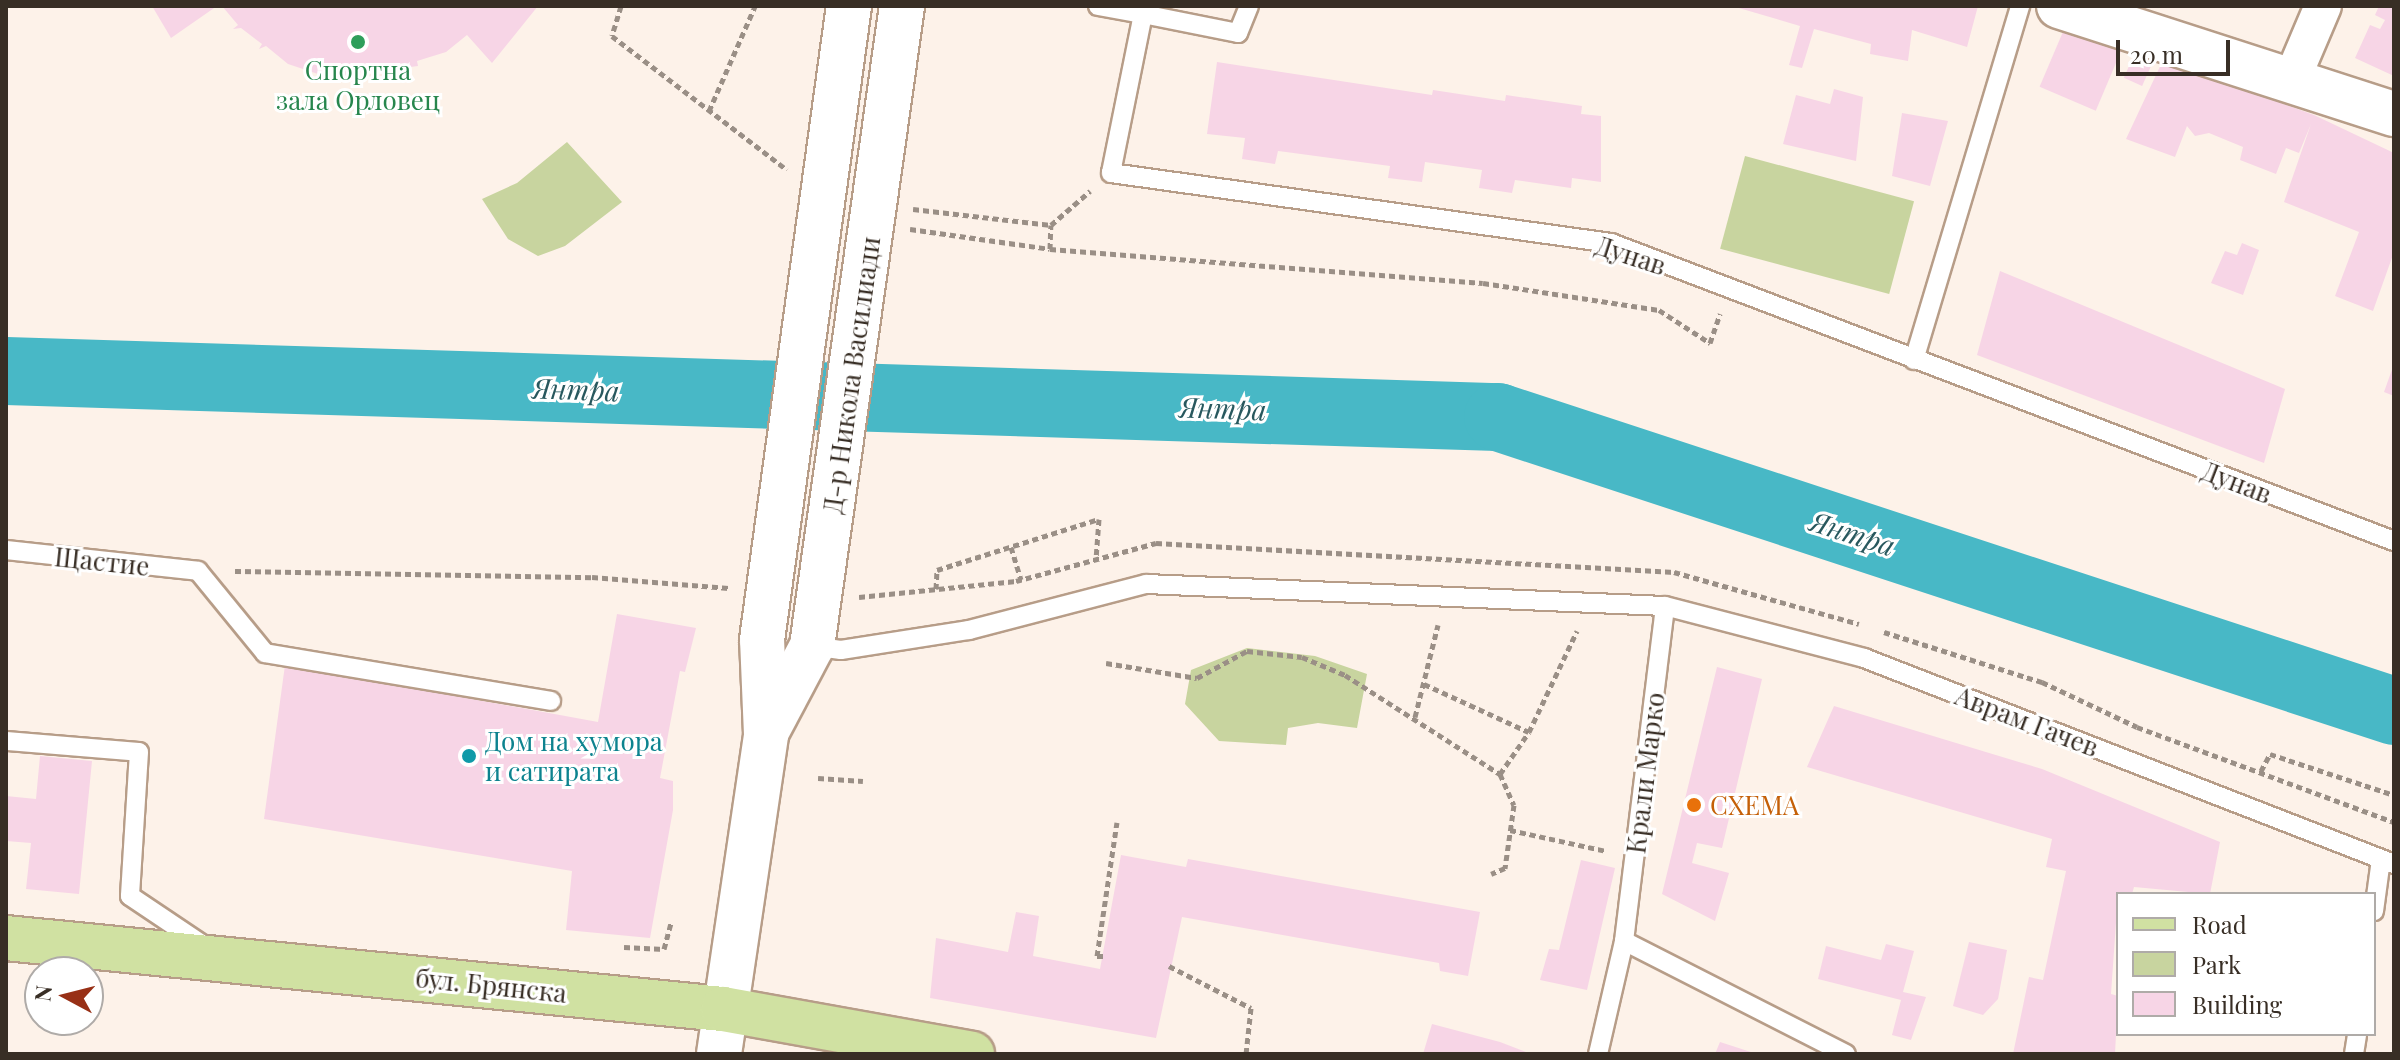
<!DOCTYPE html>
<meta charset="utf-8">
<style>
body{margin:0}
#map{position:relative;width:2400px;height:1060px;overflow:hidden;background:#fdf2e9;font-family:"Playfair Display",serif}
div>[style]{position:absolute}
.green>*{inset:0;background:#c8d49f;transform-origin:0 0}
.river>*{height:68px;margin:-34px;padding:0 34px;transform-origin:34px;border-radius:34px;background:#48b8c6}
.building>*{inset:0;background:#f7d5e6;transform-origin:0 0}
.path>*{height:5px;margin-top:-2.5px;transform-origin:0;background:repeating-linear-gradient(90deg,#9a8f86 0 6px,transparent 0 10px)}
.roads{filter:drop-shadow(2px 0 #b79d88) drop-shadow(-2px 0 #b79d88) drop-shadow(0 2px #b79d88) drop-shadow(0 -2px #b79d88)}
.lane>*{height:18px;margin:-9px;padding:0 9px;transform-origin:9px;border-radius:9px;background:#fff}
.street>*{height:36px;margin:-18px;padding:0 18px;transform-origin:18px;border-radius:18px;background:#fff}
.secondary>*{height:44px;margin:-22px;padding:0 22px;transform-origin:22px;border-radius:22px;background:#fff}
.primary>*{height:44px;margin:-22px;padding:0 22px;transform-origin:22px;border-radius:22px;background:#d0e1a2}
.dots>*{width:22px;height:22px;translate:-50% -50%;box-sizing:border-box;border:4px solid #fff;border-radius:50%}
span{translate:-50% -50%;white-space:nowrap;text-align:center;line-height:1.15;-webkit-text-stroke:6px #fff;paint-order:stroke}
.leisure-label{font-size:26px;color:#27864d}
.street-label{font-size:26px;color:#382e25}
.culture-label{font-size:26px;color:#0d838f}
.left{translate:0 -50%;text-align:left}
.food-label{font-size:26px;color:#c56008}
.water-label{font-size:28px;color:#28585e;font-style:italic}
.frame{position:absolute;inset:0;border:8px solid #382e25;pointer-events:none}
.legend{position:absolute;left:2116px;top:892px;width:260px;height:144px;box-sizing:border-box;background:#fff;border:2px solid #afaba8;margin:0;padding:10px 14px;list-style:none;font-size:24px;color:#382e25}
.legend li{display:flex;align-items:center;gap:16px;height:40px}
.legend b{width:40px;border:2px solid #afaba8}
.north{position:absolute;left:24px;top:956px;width:80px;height:80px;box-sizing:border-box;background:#fff;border:2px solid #afaba8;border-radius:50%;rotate:277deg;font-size:22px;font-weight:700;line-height:32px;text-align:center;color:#382e25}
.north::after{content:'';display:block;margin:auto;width:28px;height:36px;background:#983016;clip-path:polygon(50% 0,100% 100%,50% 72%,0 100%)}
.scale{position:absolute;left:2116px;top:40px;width:114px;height:36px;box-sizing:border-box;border:4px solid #382e25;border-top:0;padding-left:10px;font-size:24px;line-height:28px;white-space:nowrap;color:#382e25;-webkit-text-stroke:6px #fff;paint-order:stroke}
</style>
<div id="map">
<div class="green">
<div style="clip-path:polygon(567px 142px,622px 202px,565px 246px,538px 256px,508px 239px,482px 199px,517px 183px)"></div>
<div style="left:1745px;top:156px;width:175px;height:96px;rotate:15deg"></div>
<div style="clip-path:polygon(1247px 648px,1315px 656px,1367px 674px,1357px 728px,1318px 723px,1288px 728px,1286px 745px,1219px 741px,1185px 704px,1191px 670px)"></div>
</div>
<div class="river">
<div style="left:6px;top:371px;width:1493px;rotate:1.77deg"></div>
<div style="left:1498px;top:417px;width:943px;rotate:18.17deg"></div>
</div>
<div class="building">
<div style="clip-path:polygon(152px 6px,217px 6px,171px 38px)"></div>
<div style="clip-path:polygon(222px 6px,538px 6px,492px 63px,467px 35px,446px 52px,417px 61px,418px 66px,387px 70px,384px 77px,382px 71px,357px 73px,357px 79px,318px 74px,288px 64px,266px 46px,259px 49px,262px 44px,241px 28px,233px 29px,238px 25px)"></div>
<div style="clip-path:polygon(1732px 6px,1978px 6px,1967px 47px,1912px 30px,1908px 61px,1870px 54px,1871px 44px,1814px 29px,1802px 68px,1789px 65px,1800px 26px)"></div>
<div style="clip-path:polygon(2379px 6px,2394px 6px,2394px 76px,2355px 58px,2370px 25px,2380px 29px,2385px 20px,2375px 15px)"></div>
<div style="left:2065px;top:27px;width:61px;height:65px;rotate:23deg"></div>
<div style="left:2134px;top:55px;width:20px;height:25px;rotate:24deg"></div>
<div style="clip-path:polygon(2163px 60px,2314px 115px,2394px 153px,2394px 252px,2373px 311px,2335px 296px,2359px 232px,2284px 202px,2311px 124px,2299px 153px,2286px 148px,2276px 174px,2240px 160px,2243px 147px,2209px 133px,2195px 136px,2187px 126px,2175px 157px,2126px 139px)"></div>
<div style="clip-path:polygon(1217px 62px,1432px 95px,1433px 90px,1505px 101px,1506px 95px,1582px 106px,1581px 114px,1601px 116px,1601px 182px,1572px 178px,1571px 188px,1515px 180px,1512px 193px,1479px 188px,1482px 170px,1425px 162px,1422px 182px,1388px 178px,1390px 166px,1286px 152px,1278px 151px,1275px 164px,1242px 159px,1245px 138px,1207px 134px)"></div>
<div style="clip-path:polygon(1834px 89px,1863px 97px,1856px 161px,1783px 144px,1796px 95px,1830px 104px)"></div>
<div style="clip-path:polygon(1902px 113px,1948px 121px,1930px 186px,1892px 176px)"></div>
<div style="clip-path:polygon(2242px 243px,2259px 250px,2243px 295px,2211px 283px,2225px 251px,2237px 255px)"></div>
<div style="clip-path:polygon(2000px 271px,2285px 389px,2264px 463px,1977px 355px)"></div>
<div style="clip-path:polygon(2394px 364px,2394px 396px,2384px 392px)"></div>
<div style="clip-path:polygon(617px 614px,696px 628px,685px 672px,680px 671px,660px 778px,673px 781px,673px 810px,650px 938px,566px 930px,572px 871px,264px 819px,285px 665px,598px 722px)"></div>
<div style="clip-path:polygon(1717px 667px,1762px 679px,1722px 848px,1697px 843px,1692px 863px,1729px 873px,1715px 921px,1662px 894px)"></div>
<div style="clip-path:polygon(1834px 706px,2042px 769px,2220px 842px,2210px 894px,2134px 887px,2132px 894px,2118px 894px,2111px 994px,2118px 996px,2115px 1054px,2013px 1054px,2029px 977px,2043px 980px,2066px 871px,2046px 867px,2052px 839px,1807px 767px)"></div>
<div style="clip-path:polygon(40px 756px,92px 761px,79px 894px,26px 889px,31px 843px,6px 841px,6px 796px,36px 799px)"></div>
<div style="clip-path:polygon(1121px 855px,1186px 867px,1188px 859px,1480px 912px,1468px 976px,1440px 971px,1439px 963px,1182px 917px,1156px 1038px,930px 998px,936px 938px,1008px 952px,1016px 912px,1039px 916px,1033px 956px,1100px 969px)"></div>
<div style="clip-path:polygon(1581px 860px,1615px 868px,1587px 990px,1540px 980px,1549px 949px,1559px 950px)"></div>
<div style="clip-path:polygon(1969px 942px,2007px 950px,1998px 999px,1983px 1015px,1953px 1006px)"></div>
<div style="clip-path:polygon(1886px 944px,1914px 951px,1903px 992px,1926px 997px,1911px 1040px,1892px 1035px,1901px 1000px,1818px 979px,1826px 946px,1881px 960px)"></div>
<div style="clip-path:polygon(1432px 1024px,1500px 1042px,1531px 1054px,1423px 1054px)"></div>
<div style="clip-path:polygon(1720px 1042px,1754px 1053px,1754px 1054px,1715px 1054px)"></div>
</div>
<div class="path">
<div style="left:621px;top:6px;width:31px;rotate:107deg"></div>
<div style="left:612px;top:36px;width:220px;rotate:37.4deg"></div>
<div style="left:709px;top:111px;width:115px;rotate:-66.3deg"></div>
<div style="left:913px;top:209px;width:139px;rotate:6.6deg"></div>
<div style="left:910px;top:229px;width:141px;rotate:8.1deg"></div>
<div style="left:1050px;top:249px;width:24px;rotate:-88deg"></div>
<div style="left:1051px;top:225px;width:52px;rotate:-41.1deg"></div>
<div style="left:1050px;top:249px;width:434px;rotate:4.5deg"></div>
<div style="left:1483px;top:283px;width:178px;rotate:8.7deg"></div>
<div style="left:1659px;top:310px;width:61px;rotate:32.9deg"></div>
<div style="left:1710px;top:343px;width:31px;rotate:-71deg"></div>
<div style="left:1011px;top:547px;width:34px;rotate:73deg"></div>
<div style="left:235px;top:571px;width:357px;rotate:1deg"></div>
<div style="left:592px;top:577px;width:137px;rotate:4.6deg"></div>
<div style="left:936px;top:589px;width:19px;rotate:-87deg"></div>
<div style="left:937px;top:570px;width:170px;rotate:-17.5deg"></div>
<div style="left:1099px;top:519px;width:40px;rotate:94.3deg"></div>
<div style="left:859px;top:597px;width:158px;rotate:-5.8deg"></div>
<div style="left:1016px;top:581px;width:145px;rotate:-15.2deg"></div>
<div style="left:1156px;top:543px;width:519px;rotate:3.2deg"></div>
<div style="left:1674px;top:572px;width:192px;rotate:15.7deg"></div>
<div style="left:1884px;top:632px;width:166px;rotate:17.6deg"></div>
<div style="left:2042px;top:682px;width:105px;rotate:25.3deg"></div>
<div style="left:2137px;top:727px;width:274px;rotate:20.3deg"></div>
<div style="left:1106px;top:663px;width:92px;rotate:9.4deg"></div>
<div style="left:1197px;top:678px;width:57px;rotate:-28.4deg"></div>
<div style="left:1247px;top:651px;width:55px;rotate:6.2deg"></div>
<div style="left:1302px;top:657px;width:47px;rotate:22.7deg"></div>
<div style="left:1345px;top:675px;width:184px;rotate:32.6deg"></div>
<div style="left:1500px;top:774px;width:34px;rotate:66deg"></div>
<div style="left:1514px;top:805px;width:64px;rotate:98.1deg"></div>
<div style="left:1505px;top:868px;width:15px;rotate:157deg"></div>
<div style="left:1424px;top:684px;width:115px;rotate:24.6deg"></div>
<div style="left:1415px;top:717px;width:95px;rotate:-76deg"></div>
<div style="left:2261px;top:771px;width:19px;rotate:-62deg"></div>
<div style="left:2270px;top:754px;width:131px;rotate:18.3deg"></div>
<div style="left:1500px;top:774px;width:51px;rotate:-55.4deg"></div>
<div style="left:1529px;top:732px;width:112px;rotate:-64.6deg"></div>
<div style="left:818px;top:778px;width:45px;rotate:3.8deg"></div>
<div style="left:1510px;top:830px;width:98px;rotate:12.3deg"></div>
<div style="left:624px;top:947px;width:40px;rotate:2.9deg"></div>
<div style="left:664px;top:949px;width:27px;rotate:-75deg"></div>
<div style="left:1103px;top:956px;width:6px;rotate:180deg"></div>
<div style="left:1097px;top:956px;width:135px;rotate:-81.5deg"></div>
<div style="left:1169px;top:966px;width:92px;rotate:27.1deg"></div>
<div style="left:1251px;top:1008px;width:46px;rotate:96.2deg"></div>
</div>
<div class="roads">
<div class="lane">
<div style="left:1098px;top:6px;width:46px;rotate:10.1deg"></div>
<div style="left:1249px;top:6px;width:29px;rotate:112deg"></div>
<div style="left:1238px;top:33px;width:97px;rotate:-168.7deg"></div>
<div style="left:1143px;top:14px;width:162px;rotate:101.4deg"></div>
<div style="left:1111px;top:173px;width:505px;rotate:7.97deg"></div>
<div style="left:1611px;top:243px;width:838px;rotate:20.84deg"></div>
<div style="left:1914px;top:360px;width:370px;rotate:-73.3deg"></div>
<div style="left:6px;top:550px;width:193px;rotate:6.2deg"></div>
<div style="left:198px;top:571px;width:106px;rotate:50.7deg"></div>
<div style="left:265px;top:653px;width:290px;rotate:9.5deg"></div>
<div style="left:812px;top:646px;width:29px;rotate:8deg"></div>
<div style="left:841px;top:650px;width:130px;rotate:-8.9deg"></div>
<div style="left:969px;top:630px;width:183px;rotate:-14.6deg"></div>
<div style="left:1146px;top:584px;width:519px;rotate:2.43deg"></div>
<div style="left:1665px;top:606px;width:206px;rotate:14.6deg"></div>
<div style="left:1864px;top:658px;width:569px;rotate:21.24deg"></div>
<div style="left:6px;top:741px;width:133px;rotate:4.7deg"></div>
<div style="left:139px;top:752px;width:144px;rotate:93.6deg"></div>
<div style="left:130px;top:896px;width:92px;rotate:33.9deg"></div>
<div style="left:2374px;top:911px;width:52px;rotate:-82.3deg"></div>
<div style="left:1624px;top:941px;width:249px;rotate:27deg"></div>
<div style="left:1598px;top:1054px;width:116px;rotate:-77deg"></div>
<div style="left:1624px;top:941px;width:337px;rotate:-83deg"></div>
<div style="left:2354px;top:1054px;width:20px;rotate:-81deg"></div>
</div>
<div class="street">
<div style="left:2292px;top:79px;width:79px;rotate:-67deg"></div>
</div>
<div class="secondary">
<div style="left:2059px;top:6px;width:352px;rotate:17.9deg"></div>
<div style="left:767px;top:731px;width:96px;rotate:-62.1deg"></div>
<div style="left:812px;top:646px;width:646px;rotate:-82deg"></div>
<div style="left:719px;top:1054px;width:323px;rotate:-81.6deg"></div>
<div style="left:766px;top:734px;width:94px;rotate:-92.4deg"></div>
<div style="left:762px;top:640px;width:640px;rotate:-82.19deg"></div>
</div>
<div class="primary">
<div style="left:6px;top:938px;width:721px;rotate:5.66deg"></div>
<div style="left:723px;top:1009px;width:253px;rotate:10.2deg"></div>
</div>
</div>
<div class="dots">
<div style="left:358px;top:42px;background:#2e9e5b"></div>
<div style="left:469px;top:756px;background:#0f9aa8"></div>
<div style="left:1694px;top:805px;background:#e8710a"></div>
</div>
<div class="leisure-label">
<span style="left:358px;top:85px">Спортна<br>зала Орловец</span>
</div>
<div class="street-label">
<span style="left:1631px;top:255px;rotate:18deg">Дунав</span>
<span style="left:851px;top:375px;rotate:-82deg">Д-р Никола Василиади</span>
<span style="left:2237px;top:482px;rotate:21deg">Дунав</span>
<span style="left:102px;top:561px;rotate:6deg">Щастие</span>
<span style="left:2027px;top:721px;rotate:21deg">Аврам Гачев</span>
<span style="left:1645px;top:773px;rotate:-83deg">Крали Марко</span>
<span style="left:491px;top:985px;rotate:6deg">бул. Брянска</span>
</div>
<div class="culture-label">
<span class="left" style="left:485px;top:756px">Дом на хумора<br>и сатирата</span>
</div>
<div class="food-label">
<span class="left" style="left:1710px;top:805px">СХЕМА</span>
</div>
<div class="water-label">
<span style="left:576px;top:389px;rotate:2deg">Янтра</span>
<span style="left:1223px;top:408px;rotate:2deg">Янтра</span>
<span style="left:1853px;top:533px;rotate:18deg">Янтра</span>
</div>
<div class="frame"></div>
<ul class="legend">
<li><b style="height:10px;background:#d0e1a2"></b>Road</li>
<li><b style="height:22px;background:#c8d49f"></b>Park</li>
<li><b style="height:22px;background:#f7d5e6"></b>Building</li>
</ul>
<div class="north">N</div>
<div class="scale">20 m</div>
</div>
